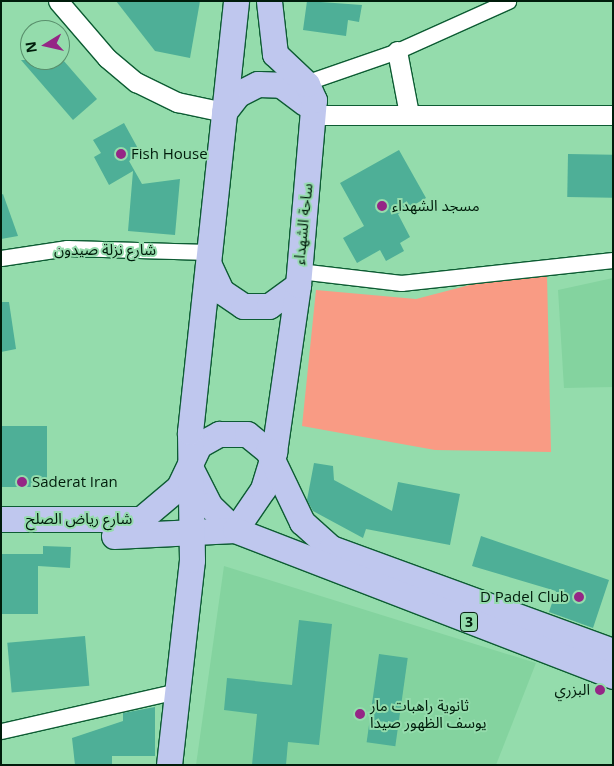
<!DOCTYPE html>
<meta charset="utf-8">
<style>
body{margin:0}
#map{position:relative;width:614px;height:766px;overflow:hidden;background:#94dcac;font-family:"Open Sans","Noto Sans Arabic",sans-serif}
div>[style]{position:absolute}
.built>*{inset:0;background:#84d39f}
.green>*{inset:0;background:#f99b84}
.building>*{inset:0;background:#4eaf97;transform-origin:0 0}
.roads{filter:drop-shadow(1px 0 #0d5c33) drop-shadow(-1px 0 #0d5c33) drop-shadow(0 1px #0d5c33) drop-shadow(0 -1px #0d5c33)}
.minor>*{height:15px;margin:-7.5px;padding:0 7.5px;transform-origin:7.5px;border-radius:7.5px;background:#fff}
.tertiary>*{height:19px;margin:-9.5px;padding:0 9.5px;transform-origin:9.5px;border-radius:9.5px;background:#fff}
.primary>*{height:25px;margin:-12.5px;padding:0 12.5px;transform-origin:12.5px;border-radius:12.5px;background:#bfc7ee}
.dots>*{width:14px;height:14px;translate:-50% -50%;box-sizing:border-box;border:2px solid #94dcac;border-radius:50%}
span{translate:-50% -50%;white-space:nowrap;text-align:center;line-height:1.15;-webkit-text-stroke:4px #94dcac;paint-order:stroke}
.shield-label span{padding:1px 4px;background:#94dcac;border:1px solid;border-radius:4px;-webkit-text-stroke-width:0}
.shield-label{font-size:14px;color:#001c0b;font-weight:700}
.poi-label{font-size:15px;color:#001c0b}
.left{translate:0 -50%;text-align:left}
.right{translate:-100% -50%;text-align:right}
.street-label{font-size:15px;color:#001c0b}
.frame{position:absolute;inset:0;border:2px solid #001c0b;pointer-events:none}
.north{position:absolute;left:20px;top:20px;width:50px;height:50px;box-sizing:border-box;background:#94dcac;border:1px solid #598f6c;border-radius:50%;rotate:261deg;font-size:14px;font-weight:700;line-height:20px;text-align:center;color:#001c0b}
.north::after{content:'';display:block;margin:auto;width:18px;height:22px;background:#952686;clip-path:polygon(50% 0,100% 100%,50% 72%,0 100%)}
</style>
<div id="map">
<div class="built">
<div style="clip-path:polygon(613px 278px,613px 387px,564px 388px,558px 290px)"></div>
<div style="clip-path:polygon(224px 566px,536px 663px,496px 765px,196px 765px)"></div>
</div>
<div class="green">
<div style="clip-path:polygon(547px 275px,551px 452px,435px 450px,302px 426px,316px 290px,416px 299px,485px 281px)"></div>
</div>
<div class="building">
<div style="clip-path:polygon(116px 1px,200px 1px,190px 58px,155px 51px)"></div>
<div style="clip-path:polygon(307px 1px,362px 5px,359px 22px,348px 20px,346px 36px,303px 30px)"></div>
<div style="clip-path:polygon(21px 60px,63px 60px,97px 99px,73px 120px)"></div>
<div style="clip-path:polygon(124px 123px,141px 154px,129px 161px,142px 184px,180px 179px,175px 235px,128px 231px,133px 171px,109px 185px,94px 157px,101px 153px,93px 140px)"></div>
<div style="clip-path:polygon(399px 150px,426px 198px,398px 214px,410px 237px,400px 243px,404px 251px,386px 261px,380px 250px,357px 263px,343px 238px,364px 226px,340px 183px)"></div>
<div style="left:568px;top:154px;width:45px;height:43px;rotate:1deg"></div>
<div style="clip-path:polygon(3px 194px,18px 236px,1px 239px,1px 195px)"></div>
<div style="clip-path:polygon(1px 302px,9px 302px,16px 349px,1px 352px)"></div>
<div style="left:1px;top:426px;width:46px;height:61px"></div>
<div style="clip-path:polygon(314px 463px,333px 466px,334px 480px,392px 511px,398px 482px,460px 494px,450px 545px,366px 529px,363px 538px,313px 511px,307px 500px)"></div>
<div style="clip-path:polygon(481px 536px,609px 580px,593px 628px,549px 612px,556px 591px,472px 566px)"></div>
<div style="clip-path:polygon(43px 546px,71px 547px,70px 568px,38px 566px,38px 614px,1px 614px,1px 554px,43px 554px)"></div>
<div style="clip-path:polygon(299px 620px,332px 624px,319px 745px,288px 742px,286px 765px,252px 765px,257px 714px,224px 710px,227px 678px,292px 685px)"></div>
<div style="left:85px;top:636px;width:50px;height:78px;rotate:85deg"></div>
<div style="left:379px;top:654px;width:29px;height:89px;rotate:8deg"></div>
<div style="clip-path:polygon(155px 707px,155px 756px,112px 756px,112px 765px,75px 765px,72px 738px,123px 721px,123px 713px)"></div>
</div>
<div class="roads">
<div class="minor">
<div style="left:299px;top:85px;width:104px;rotate:-19.1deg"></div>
<div style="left:397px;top:51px;width:122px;rotate:-24.2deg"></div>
<div style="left:1px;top:258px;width:67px;rotate:-8.6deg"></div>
<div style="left:67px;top:248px;width:142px;rotate:1.6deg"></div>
<div style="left:299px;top:271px;width:103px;rotate:6.7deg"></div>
<div style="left:401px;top:283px;width:213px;rotate:-6.2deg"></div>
<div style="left:1px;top:731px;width:180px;rotate:-12.8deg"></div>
</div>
<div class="tertiary">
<div style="left:58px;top:1px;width:75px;rotate:49.3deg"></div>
<div style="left:107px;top:58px;width:38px;rotate:40deg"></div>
<div style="left:136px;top:82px;width:46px;rotate:26deg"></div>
<div style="left:177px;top:102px;width:48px;rotate:12deg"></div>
<div style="left:397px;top:51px;width:64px;rotate:79.2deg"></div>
<div style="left:313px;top:115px;width:300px"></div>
</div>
<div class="primary">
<div style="left:224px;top:112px;width:23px;rotate:-52deg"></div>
<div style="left:238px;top:94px;width:22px;rotate:-27deg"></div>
<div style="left:258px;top:84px;width:23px;rotate:2deg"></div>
<div style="left:281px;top:85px;width:30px;rotate:37deg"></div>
<div style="left:209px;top:265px;width:29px;rotate:65deg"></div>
<div style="left:221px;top:291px;width:27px;rotate:34deg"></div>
<div style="left:243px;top:306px;width:26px"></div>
<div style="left:269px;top:306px;width:36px;rotate:-36deg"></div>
<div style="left:192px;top:471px;width:38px;rotate:63deg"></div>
<div style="left:209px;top:505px;width:36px;rotate:44deg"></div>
<div style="left:235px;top:530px;width:50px;rotate:-55.7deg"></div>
<div style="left:263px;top:489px;width:39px;rotate:-73deg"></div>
<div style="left:274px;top:452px;width:169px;rotate:-81.8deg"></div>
<div style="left:298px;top:285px;width:186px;rotate:-85.1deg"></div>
<div style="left:314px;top:100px;width:17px;rotate:-114deg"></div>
<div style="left:307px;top:84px;width:44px;rotate:-136.8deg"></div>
<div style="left:275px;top:54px;width:53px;rotate:-96.5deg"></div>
<div style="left:1px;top:519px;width:140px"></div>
<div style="left:141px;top:519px;width:50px;rotate:-40.1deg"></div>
<div style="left:179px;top:487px;width:47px;rotate:-64.5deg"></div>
<div style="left:199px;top:445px;width:23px;rotate:-29deg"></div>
<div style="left:219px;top:434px;width:28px"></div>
<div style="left:247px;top:434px;width:27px;rotate:39deg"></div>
<div style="left:268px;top:451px;width:79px;rotate:64.4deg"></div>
<div style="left:302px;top:522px;width:39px;rotate:42deg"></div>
<div style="left:331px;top:548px;width:300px;rotate:20.1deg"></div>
<div style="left:114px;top:536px;width:121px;rotate:-2.8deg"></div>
<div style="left:235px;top:530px;width:405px;rotate:21.1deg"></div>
<div style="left:169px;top:765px;width:206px;rotate:-83.6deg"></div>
<div style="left:192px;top:560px;width:128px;rotate:-90.9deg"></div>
<div style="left:190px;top:432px;width:433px;rotate:-83.9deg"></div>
</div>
</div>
<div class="dots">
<div style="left:121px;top:154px;background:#952686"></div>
<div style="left:382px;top:206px;background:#952686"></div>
<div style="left:22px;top:482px;background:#952686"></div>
<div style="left:579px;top:597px;background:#952686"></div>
<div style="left:600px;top:690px;background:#952686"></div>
<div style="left:360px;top:714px;background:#952686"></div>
</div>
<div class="shield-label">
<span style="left:469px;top:622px">3</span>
</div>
<div class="poi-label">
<span class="left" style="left:131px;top:154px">Fish House</span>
<span class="left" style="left:392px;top:206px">مسجد الشهداء</span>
<span class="left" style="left:32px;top:482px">Saderat Iran</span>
<span class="right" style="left:569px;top:597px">D Padel Club</span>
<span class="right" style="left:590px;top:690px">البزري</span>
<span class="left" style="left:370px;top:714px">ثانوية راهبات مار<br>يوسف الظهور صيدا</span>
</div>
<div class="street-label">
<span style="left:303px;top:224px;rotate:-84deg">ساحة الشهداء</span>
<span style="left:105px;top:250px">شارع نزلة صيدون</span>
<span style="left:79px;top:519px">شارع رياض الصلح</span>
</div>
<div class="frame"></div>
<div class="north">N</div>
</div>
